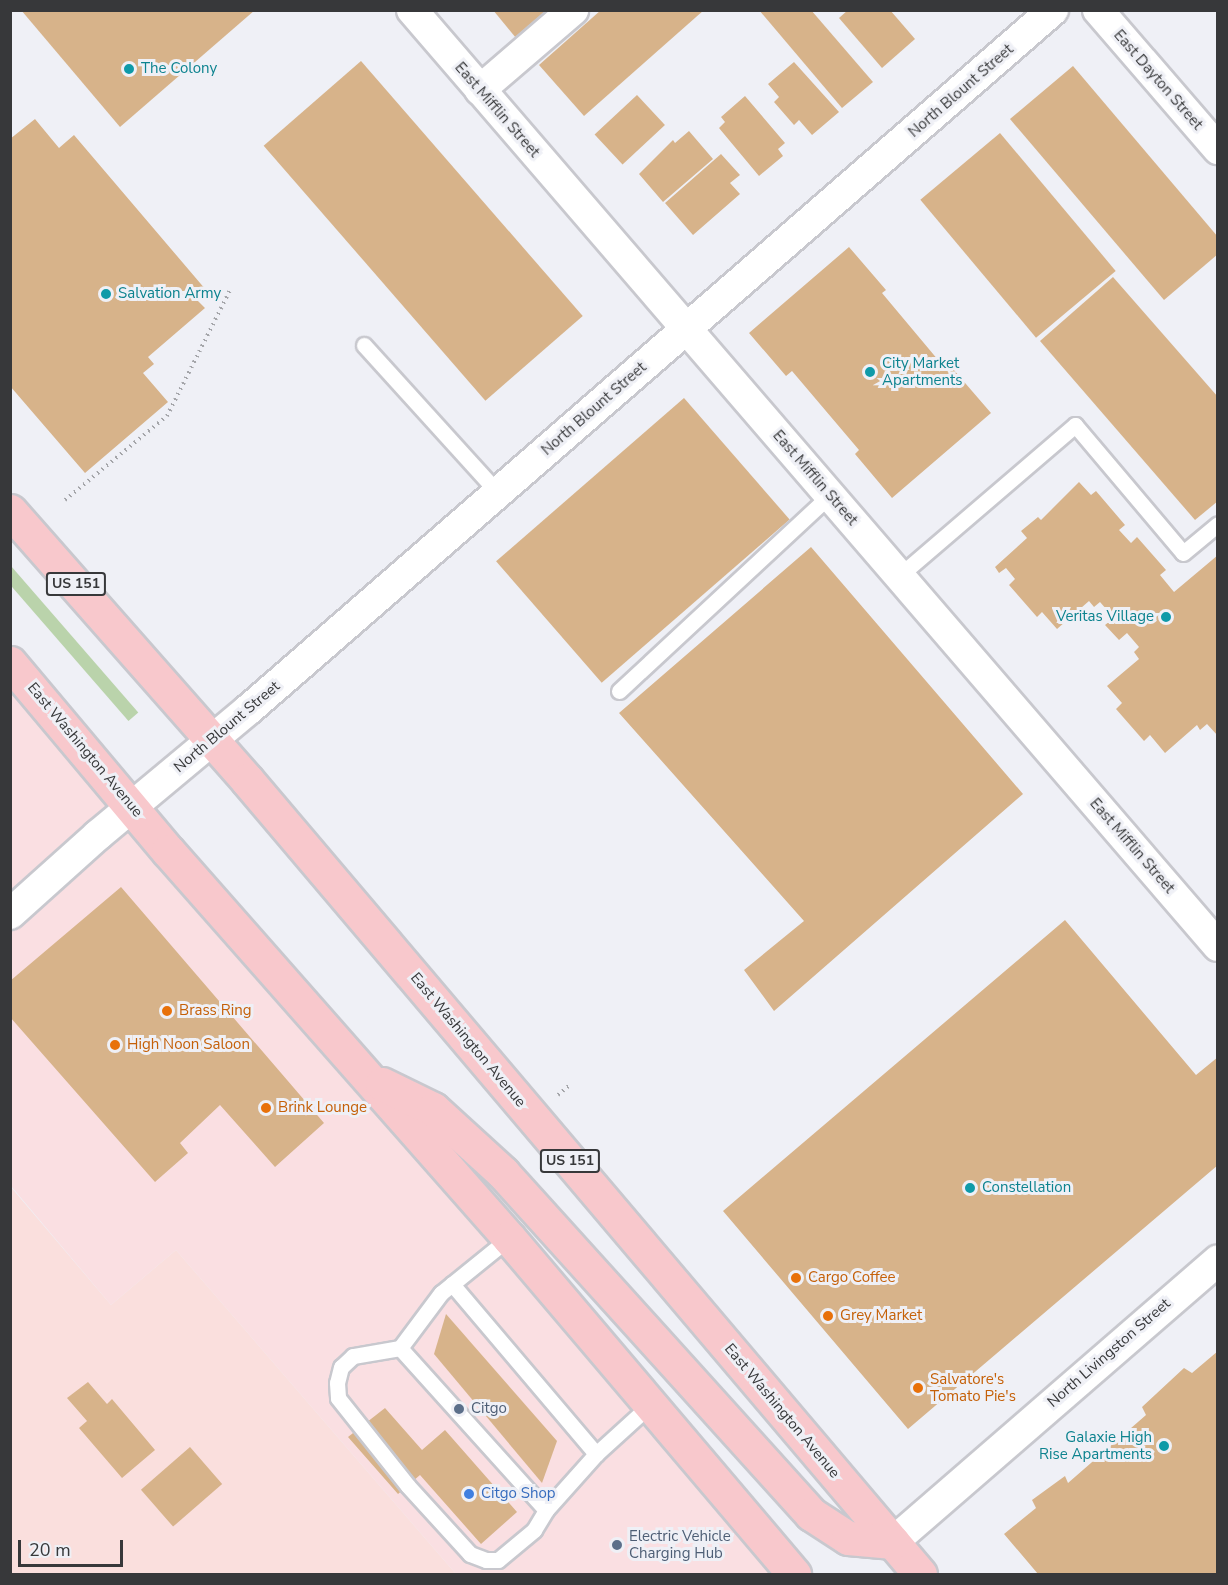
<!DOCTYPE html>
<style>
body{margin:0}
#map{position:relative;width:1228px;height:1585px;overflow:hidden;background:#eff0f6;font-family:"Nunito Sans",sans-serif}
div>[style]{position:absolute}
.commercial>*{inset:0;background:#fadfe2}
.industrial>*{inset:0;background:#fadfdd}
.green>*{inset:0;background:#bad3ab;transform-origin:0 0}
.building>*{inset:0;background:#d7b38a;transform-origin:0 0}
.path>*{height:4px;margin-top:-2px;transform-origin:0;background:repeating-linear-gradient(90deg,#a4a5a9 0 1.5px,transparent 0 6px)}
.roads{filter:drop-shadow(2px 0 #c8c8ce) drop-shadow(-2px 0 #c8c8ce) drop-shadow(0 2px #c8c8ce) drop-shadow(0 -2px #c8c8ce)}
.lane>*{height:15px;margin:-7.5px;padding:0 7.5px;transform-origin:7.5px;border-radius:7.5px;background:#fff}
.street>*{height:30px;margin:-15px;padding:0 15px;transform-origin:15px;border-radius:15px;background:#fff}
.primary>*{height:33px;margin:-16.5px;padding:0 16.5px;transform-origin:16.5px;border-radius:16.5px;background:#f8c8cc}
.dots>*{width:16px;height:16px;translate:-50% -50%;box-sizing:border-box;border:3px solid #eff0f6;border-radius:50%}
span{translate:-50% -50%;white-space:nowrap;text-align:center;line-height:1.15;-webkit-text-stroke:6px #eff0f6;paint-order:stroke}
.shield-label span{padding:2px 4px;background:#eff0f6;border:2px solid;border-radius:4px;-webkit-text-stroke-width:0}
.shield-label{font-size:14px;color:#37383a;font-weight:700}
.culture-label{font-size:15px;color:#0d838f}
.left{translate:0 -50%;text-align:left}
.right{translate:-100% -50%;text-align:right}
.street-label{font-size:15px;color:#37383a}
.food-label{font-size:15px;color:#c56008}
.service-label{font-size:15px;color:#4e5e75}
.shop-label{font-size:15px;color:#366cbe}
.frame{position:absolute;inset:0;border:12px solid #37383a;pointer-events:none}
.scale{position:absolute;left:18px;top:1540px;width:105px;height:27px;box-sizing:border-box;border:3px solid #37383a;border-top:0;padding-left:8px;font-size:18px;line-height:21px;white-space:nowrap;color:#37383a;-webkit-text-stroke:4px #eff0f6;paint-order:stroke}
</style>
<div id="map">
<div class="commercial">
<div style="clip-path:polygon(10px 663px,794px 1574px,456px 1574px,176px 1250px,111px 1305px,11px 1186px)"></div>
</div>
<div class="industrial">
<div style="clip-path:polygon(10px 1186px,111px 1305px,176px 1250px,456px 1574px,11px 1574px)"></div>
</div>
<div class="green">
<div style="left:11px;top:566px;width:194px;height:13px;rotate:49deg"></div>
</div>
<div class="building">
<div style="clip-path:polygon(21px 10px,255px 10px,120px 127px)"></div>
<div style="clip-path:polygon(493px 10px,554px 10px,516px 38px)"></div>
<div style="clip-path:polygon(601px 10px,704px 10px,584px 116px,539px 65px)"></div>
<div style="clip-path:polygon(759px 10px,811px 10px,873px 82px,842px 108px)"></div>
<div style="clip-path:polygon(848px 10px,890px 10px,915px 39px,882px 68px,839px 18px)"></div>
<div style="left:361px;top:61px;width:338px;height:129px;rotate:49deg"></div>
<div style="clip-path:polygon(794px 62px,839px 112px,812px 135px,799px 120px,794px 125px,774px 102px,779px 97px,768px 84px)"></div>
<div style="clip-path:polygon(1073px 66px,1218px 237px,1218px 254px,1164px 300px,1010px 119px)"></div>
<div style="left:637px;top:95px;width:41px;height:58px;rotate:47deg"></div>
<div style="clip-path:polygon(745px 96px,785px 143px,778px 149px,783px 156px,759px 176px,719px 128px,725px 122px,721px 117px)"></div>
<div style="clip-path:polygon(35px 119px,59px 148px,74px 135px,206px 290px,196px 299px,205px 308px,148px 357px,154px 364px,143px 373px,168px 402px,85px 473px,10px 386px,10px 139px)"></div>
<div style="clip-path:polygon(689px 131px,713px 159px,663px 202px,639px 174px,673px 140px,675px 143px)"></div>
<div style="left:1000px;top:133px;width:180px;height:104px;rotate:50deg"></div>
<div style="clip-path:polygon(721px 154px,740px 175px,730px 183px,740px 194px,693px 235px,665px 203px)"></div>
<div style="clip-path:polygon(849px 247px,886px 290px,882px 293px,949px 373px,953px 369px,991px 413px,892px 498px,855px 454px,859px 450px,792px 371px,786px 376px,749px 333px)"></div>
<div style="clip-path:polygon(1113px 277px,1218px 397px,1218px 501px,1195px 520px,1040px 341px)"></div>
<div style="left:684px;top:398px;width:161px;height:249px;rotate:49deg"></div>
<div style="clip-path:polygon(1079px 482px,1091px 495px,1096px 491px,1125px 525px,1119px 530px,1131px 543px,1137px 537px,1166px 570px,1160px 575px,1174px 592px,1218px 555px,1218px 736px,1207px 724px,1200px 730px,1197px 725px,1165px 753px,1150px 735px,1144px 741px,1116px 709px,1122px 703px,1107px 686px,1139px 659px,1134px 652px,1139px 647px,1127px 633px,1119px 640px,1105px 625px,1114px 618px,1100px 602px,1094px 607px,1089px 601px,1057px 629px,1042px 612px,1037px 617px,1009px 585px,1015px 579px,1006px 568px,999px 573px,995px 567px,1027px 538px,1021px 531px,1038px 517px,1041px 520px)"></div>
<div style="clip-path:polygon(811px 547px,1023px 794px,774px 1011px,744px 970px,804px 921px,619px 713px)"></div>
<div style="clip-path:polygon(121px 887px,324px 1123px,275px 1167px,220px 1105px,180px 1143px,188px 1153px,155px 1182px,10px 1017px,10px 981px)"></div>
<div style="clip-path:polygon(1065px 920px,1196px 1075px,1218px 1057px,1218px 1165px,908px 1429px,723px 1211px)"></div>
<div style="clip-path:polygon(446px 1314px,557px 1441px,542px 1483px,434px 1354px)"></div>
<div style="clip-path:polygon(1218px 1351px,1218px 1574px,1038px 1574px,1004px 1534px,1036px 1508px,1032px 1500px,1065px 1476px,1068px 1483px,1146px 1415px,1142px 1407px,1184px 1368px,1192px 1373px)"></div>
<div style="clip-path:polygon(88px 1382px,107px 1404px,112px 1399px,155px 1450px,122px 1478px,79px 1428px,87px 1421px,67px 1398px)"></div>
<div style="clip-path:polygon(385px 1408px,422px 1450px,445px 1430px,517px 1512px,481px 1544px,420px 1475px,398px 1494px,348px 1437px)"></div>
<div style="left:190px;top:1447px;width:49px;height:65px;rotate:49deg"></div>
</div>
<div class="path">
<div style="left:65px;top:500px;width:132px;rotate:-39.5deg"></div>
<div style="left:167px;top:416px;width:141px;rotate:-63.4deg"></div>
<div style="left:558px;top:1095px;width:17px;rotate:-40deg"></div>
</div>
<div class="roads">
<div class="lane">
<div style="left:364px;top:345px;width:200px;rotate:47.8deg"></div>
<div style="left:899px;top:576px;width:232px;rotate:-40.6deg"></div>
<div style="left:1075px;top:425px;width:167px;rotate:49.8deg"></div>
<div style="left:1183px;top:553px;width:45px;rotate:-39.6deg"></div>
<div style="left:619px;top:691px;width:288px;rotate:-42.9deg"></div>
<div style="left:509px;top:1238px;width:87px;rotate:141deg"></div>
<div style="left:441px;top:1293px;width:69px;rotate:126.7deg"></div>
<div style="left:400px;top:1348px;width:218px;rotate:48deg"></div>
<div style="left:546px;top:1510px;width:75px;rotate:-48.2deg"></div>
<div style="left:596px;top:1454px;width:74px;rotate:-42.3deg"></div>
<div style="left:452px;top:1284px;width:223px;rotate:49.7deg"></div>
<div style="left:400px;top:1348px;width:48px;rotate:170.3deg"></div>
<div style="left:353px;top:1356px;width:16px;rotate:137deg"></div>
<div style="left:341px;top:1367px;width:16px;rotate:104deg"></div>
<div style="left:337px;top:1383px;width:15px;rotate:86deg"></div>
<div style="left:338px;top:1398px;width:112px;rotate:51.5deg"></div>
<div style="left:408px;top:1486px;width:92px;rotate:47.6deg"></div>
<div style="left:470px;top:1554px;width:17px;rotate:21deg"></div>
<div style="left:486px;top:1560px;width:12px"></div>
<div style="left:498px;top:1560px;width:47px;rotate:-39.8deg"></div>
<div style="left:534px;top:1530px;width:23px;rotate:-59deg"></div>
</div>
<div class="street">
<div style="left:412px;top:10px;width:1235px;rotate:49.27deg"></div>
<div style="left:1098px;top:10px;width:184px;rotate:49.2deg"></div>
<div style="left:480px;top:90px;width:123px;rotate:-40.7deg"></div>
<div style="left:10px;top:914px;width:118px;rotate:-41.9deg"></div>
<div style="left:98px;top:835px;width:195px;rotate:-39.8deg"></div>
<div style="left:248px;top:710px;width:1067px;rotate:-41.01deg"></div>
<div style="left:893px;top:1542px;width:430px;rotate:-40.9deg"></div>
</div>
<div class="primary">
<div style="left:10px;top:511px;width:359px;rotate:48.6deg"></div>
<div style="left:247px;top:780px;width:1041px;rotate:49.72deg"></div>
<div style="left:10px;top:663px;width:246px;rotate:50deg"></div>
<div style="left:168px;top:851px;width:516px;rotate:48.62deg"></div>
<div style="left:509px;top:1238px;width:441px;rotate:49.7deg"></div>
<div style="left:382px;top:1084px;width:57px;rotate:26.1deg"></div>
<div style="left:433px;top:1109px;width:95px;rotate:42.4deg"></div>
<div style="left:503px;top:1173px;width:460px;rotate:47.9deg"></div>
<div style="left:811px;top:1514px;width:44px;rotate:33deg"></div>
<div style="left:848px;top:1538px;width:45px;rotate:5.1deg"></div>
</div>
</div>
<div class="dots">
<div style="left:129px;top:69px;background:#0f9aa8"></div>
<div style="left:106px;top:294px;background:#0f9aa8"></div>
<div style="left:870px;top:372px;background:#0f9aa8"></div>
<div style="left:1166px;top:617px;background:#0f9aa8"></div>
<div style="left:167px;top:1011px;background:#e8710a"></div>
<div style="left:115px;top:1045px;background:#e8710a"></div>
<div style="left:266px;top:1108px;background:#e8710a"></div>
<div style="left:970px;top:1188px;background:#0f9aa8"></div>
<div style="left:796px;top:1278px;background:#e8710a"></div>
<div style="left:828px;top:1316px;background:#e8710a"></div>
<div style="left:918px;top:1388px;background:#e8710a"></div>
<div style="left:459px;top:1409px;background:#5c6f8a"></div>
<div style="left:1164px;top:1446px;background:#0f9aa8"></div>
<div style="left:469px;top:1494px;background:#3f7fe0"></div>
<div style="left:617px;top:1545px;background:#5c6f8a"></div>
</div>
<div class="shield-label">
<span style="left:76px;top:584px">US 151</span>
<span style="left:570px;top:1161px">US 151</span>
</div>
<div class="culture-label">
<span class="left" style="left:141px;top:69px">The Colony</span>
<span class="left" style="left:118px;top:294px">Salvation Army</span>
<span class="left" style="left:882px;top:372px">City Market<br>Apartments</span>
<span class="right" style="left:1154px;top:617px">Veritas Village</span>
<span class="left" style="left:982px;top:1188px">Constellation</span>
<span class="right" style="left:1152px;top:1446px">Galaxie High<br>Rise Apartments</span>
</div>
<div class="street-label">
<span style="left:1158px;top:80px;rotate:49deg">East Dayton Street</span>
<span style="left:961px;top:91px;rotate:-41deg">North Blount Street</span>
<span style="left:497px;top:110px;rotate:49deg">East Mifflin Street</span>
<span style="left:594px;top:409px;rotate:-41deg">North Blount Street</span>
<span style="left:815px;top:478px;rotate:49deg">East Mifflin Street</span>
<span style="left:227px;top:727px;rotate:-40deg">North Blount Street</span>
<span style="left:85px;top:750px;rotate:50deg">East Washington Avenue</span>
<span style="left:1132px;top:846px;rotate:49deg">East Mifflin Street</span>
<span style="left:468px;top:1040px;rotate:50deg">East Washington Avenue</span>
<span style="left:1109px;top:1353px;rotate:-41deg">North Livingston Street</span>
<span style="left:782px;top:1411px;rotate:50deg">East Washington Avenue</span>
</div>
<div class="food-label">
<span class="left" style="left:179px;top:1011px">Brass Ring</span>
<span class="left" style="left:127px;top:1045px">High Noon Saloon</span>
<span class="left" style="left:278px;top:1108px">Brink Lounge</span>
<span class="left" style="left:808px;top:1278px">Cargo Coffee</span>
<span class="left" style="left:840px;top:1316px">Grey Market</span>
<span class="left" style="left:930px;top:1388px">Salvatore's<br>Tomato Pie's</span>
</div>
<div class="service-label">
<span class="left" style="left:471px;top:1409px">Citgo</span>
<span class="left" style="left:629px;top:1545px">Electric Vehicle<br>Charging Hub</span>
</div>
<div class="shop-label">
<span class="left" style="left:481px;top:1494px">Citgo Shop</span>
</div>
<div class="frame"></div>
<div class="scale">20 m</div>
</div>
